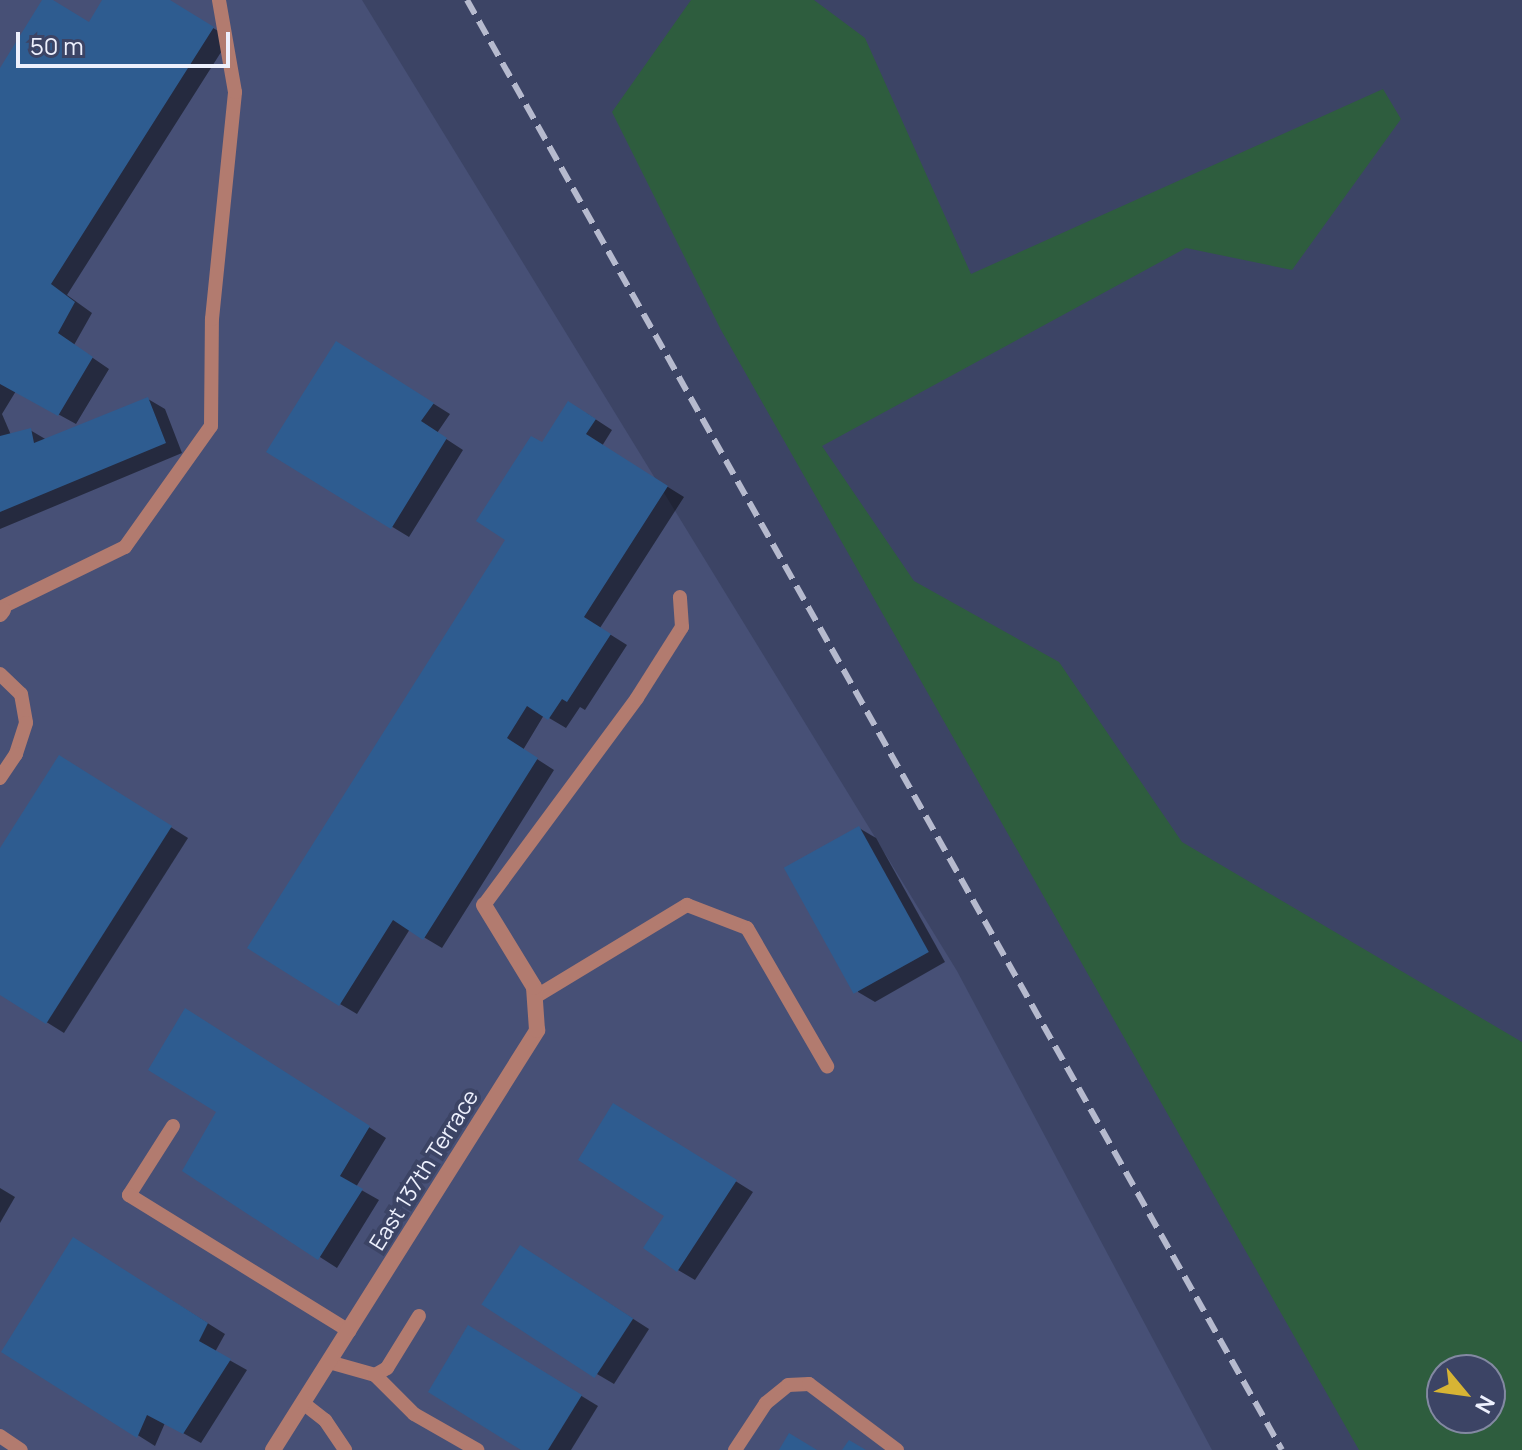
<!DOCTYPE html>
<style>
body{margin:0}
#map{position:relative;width:1522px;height:1450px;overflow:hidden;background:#3c4465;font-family:Manrope,sans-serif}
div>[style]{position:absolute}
.built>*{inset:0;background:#475076}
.green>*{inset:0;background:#2e5d3e}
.shadow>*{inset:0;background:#0007}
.building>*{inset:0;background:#2e5c90;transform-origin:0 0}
.lane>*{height:14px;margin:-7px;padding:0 7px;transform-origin:7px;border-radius:7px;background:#b27b6f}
.street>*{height:16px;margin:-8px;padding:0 8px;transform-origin:8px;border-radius:8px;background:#b27b6f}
.rail>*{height:6px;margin-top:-3px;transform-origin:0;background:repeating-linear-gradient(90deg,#b6bace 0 16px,transparent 0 24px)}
span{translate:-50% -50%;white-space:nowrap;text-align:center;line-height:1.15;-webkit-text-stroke:8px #3c4465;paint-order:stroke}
.street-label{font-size:22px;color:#edf0fd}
.north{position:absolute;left:1426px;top:1354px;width:80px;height:80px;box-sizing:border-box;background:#3c4465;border:2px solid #8389a2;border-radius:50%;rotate:119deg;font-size:22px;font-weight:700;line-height:32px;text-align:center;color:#edf0fd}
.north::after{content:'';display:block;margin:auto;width:28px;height:36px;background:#d7b434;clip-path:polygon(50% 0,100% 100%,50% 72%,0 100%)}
.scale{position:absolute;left:16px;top:32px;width:214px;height:36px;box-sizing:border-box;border:4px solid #edf0fd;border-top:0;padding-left:10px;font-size:24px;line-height:28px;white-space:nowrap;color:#edf0fd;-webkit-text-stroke:6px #3c4465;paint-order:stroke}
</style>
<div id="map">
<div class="built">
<div style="clip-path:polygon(0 0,362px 0,957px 971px,1212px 1450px,0 1450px)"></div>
</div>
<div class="green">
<div style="clip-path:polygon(evenodd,691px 0,814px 0,865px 38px,971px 274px,1383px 89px,1401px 119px,1292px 270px,1186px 248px,822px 446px,914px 581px,1059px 662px,1182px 842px,1522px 1042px,1522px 1450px,1359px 1450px,721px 330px,612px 112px,691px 0,1442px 1370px,1490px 1370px,1490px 1418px,1442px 1418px,1442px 1370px)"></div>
</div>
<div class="shadow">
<div style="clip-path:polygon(44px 0,90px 24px,105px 0,166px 0,230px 38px,67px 295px,92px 313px,74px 345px,109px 369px,76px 424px,16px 391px,2px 414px,11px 435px,30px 430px,47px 440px,148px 399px,165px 409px,182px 453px,0 529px,0 71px)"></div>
<div style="clip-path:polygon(354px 354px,450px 414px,437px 433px,463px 450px,409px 537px,269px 452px)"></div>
<div style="clip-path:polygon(586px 413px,612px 430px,602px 446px,684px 497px,600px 628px,627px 645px,585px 710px,580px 707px,566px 728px,544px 715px,523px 750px,554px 770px,442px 948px,410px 929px,357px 1014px,340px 1004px,543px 445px)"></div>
<div style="clip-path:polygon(76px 767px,188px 838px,64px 1033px,0 993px,0 851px)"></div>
<div style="clip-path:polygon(859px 828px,876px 838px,945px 962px,875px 1002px,858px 992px)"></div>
<div style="clip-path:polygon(203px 1021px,386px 1138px,356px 1187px,379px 1200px,337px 1268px,184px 1170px,219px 1112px)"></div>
<div style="clip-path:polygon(631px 1116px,753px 1192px,695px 1280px,678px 1270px,667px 1215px)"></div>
<div style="clip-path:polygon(0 1188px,15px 1197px,0 1223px)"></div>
<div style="clip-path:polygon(91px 1250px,225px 1334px,215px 1352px,247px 1370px,201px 1443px,165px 1423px,155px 1446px,4px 1351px)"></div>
<div style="clip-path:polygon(538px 1258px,649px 1329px,614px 1384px,597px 1374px)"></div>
<div style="clip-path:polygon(486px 1338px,598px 1406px,571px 1450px,524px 1450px)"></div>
</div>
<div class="building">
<div style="clip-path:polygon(42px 0,53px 0,89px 22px,102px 0,170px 0,214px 27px,51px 284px,75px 302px,58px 333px,93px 357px,58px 416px,0 384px,0 68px)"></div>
<div style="clip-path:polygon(336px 341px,434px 403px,421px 421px,447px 438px,391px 529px,266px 452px)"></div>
<div style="clip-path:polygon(148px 397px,166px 443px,0 512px,0 436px,31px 428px,34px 443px)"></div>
<div style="clip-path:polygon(568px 401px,596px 419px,586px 434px,668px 486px,584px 617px,611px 634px,567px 702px,562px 699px,548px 720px,527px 706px,507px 738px,538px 758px,423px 940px,393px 920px,339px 1006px,247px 948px,505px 540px,476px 521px,531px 436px,542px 442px)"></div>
<div style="clip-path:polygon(59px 755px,172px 826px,46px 1024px,0 995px,0 848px)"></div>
<div style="left:859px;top:826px;width:144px;height:86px;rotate:61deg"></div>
<div style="clip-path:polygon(185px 1008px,370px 1126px,340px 1176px,363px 1189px,318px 1260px,182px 1171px,216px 1112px,148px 1070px)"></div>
<div style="clip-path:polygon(613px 1103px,737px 1180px,677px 1272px,643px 1248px,664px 1216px,578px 1160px)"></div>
<div style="clip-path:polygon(73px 1237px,208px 1323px,199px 1341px,231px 1359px,183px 1434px,147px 1415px,137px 1438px,1px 1352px)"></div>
<div style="left:520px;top:1245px;width:135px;height:71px;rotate:33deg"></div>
<div style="clip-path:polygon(468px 1325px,582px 1395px,548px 1450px,521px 1450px,428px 1392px)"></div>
<div style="clip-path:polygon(789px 1433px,817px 1450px,779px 1450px)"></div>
<div style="clip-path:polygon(849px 1440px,866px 1450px,842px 1450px)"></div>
</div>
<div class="lane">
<div style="left:0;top:608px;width:139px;rotate:-26deg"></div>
<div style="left:125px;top:547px;width:148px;rotate:-54.6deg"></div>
<div style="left:211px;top:426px;width:107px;rotate:-89.5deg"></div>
<div style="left:212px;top:319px;width:228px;rotate:-84.2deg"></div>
<div style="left:235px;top:92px;width:93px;rotate:-99.9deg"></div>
<div style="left:0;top:674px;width:29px;rotate:44deg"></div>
<div style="left:21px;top:694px;width:29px;rotate:80deg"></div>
<div style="left:26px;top:723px;width:33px;rotate:108deg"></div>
<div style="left:16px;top:754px;width:29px;rotate:124deg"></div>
<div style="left:484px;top:905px;width:257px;rotate:-53.5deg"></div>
<div style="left:637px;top:698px;width:84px;rotate:-57.6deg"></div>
<div style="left:682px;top:627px;width:30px;rotate:-94deg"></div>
<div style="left:535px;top:997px;width:178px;rotate:-31.2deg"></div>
<div style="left:687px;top:905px;width:64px;rotate:21deg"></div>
<div style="left:747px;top:928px;width:160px;rotate:59.9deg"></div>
<div style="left:173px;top:1126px;width:82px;rotate:122.5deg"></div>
<div style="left:129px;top:1195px;width:259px;rotate:31.7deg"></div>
<div style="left:329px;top:1362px;width:48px;rotate:15.8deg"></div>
<div style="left:375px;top:1375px;width:14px;rotate:-30deg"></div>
<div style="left:387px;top:1368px;width:61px;rotate:-58.4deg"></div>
<div style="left:375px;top:1375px;width:55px;rotate:45deg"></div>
<div style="left:414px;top:1414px;width:73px;rotate:29.7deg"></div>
<div style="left:303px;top:1403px;width:28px;rotate:38deg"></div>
<div style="left:325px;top:1420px;width:36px;rotate:56deg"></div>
<div style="left:0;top:1436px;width:25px;rotate:34deg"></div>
<div style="left:735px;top:1450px;width:56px;rotate:-56.6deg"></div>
<div style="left:766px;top:1403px;width:28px;rotate:-39deg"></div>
<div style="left:788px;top:1385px;width:21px;rotate:-3deg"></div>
<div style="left:809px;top:1384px;width:110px;rotate:36.9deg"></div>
</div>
<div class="street">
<div style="left:0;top:614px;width:5px;rotate:-53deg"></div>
<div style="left:273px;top:1450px;width:496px;rotate:-57.8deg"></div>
<div style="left:537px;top:1030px;width:43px;rotate:-94deg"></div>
<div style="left:534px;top:987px;width:96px;rotate:-121.4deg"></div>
</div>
<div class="rail">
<div style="left:467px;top:0;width:1663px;rotate:60.66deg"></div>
</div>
<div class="street-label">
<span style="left:424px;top:1170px;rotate:-58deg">East 137th Terrace</span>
</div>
<div class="north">N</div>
<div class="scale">50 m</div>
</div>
